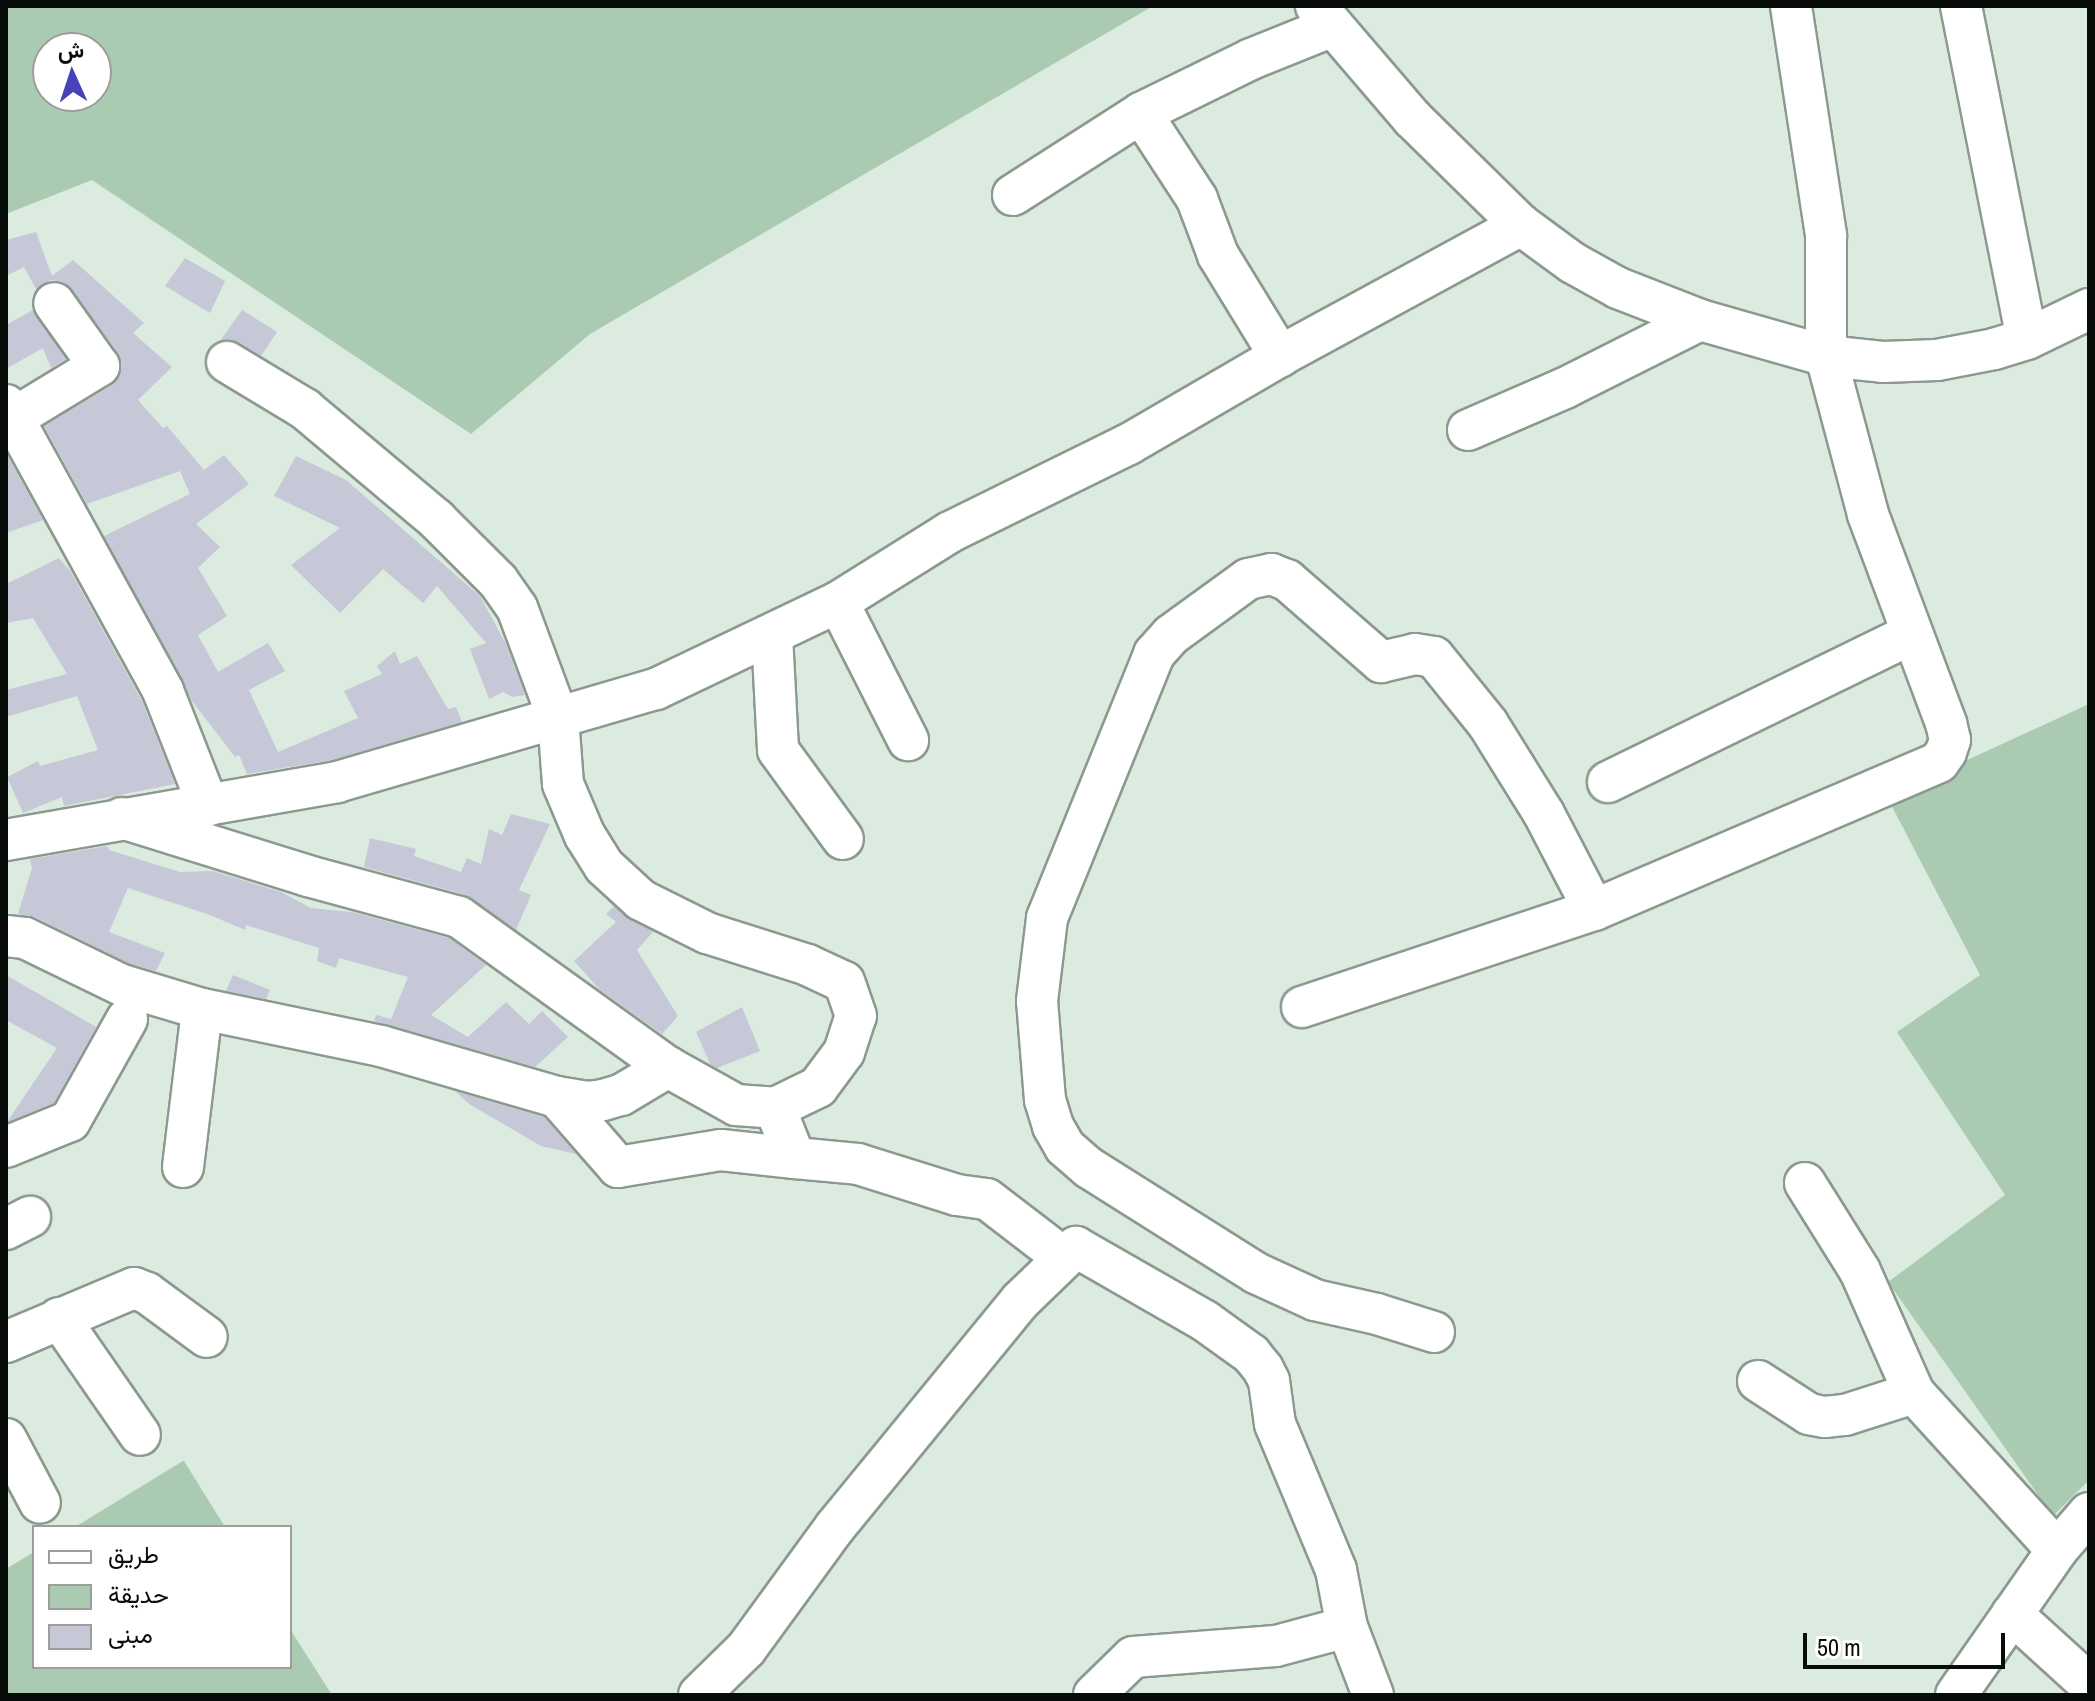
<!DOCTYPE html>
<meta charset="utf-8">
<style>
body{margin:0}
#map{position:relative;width:2095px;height:1701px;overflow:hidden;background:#dcebdf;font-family:"Archivo Narrow",Vazirmatn,sans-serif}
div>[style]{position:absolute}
.green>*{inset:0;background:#aacbb1}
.building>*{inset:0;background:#c6c8d8}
.roads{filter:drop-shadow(2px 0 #8b998e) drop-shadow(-2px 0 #8b998e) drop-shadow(0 2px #8b998e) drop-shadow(0 -2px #8b998e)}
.minor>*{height:40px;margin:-20px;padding:0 20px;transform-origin:20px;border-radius:20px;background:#fff}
span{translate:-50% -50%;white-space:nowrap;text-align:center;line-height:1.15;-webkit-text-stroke:6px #fff;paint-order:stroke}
.frame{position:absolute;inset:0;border:8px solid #080d09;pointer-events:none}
.legend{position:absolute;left:32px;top:1525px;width:260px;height:144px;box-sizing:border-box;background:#fff;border:2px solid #9c9e9d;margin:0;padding:10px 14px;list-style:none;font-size:24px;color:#080d09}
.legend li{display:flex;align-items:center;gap:16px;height:40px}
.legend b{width:40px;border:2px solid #9c9e9d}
.north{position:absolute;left:32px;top:32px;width:80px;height:80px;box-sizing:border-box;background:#fff;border:2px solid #9c9e9d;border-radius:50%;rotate:357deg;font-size:22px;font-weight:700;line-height:32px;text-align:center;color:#080d09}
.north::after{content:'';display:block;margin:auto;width:28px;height:36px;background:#4842b8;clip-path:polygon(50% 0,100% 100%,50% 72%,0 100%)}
.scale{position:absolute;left:1803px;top:1633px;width:202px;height:36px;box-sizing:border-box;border:4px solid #080d09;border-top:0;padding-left:10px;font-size:24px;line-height:28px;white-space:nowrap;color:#080d09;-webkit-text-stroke:6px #fff;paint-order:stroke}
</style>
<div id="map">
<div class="green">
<div style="clip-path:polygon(evenodd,6px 6px,1153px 6px,590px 334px,471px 434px,92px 180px,6px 214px,6px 6px,48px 48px,96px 48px,96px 96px,48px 96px,48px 48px)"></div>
<div style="clip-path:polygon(2089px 704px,2089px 1480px,2053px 1516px,1888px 1282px,2005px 1195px,1897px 1032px,1980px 975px,1887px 797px)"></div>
<div style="clip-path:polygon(184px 1461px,225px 1527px,75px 1527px,183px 1461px)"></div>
<div style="clip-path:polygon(34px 1552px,34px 1667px,290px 1667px,290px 1629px,332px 1695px,6px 1695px,6px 1569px)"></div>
</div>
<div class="building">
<div style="clip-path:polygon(36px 232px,52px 276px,73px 260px,144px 323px,133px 333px,172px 367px,138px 400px,163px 428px,167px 426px,204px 470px,224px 455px,249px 484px,196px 524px,220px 547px,198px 568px,227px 616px,198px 635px,218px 672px,268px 643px,285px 671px,249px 690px,278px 752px,358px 718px,344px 691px,382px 674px,377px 666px,395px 651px,400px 664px,417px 656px,448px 709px,456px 707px,462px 722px,332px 760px,247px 774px,239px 755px,235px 757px,192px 701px,104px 536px,190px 494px,180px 471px,87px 504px,44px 426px,111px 386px,119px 377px,122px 365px,118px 353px,64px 282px,51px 280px,36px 289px,24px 267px,6px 276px,6px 240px)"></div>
<div style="clip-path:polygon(185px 258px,225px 281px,210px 313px,165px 286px)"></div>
<div style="clip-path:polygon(33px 310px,66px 359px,51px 368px,43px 348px,6px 369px,6px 325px)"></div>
<div style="clip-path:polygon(242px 310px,277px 332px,261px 356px,238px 342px,220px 341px)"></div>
<div style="clip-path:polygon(6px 453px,43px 520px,6px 533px)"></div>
<div style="clip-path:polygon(296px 456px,346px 480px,480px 596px,506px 644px,525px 695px,512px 697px,503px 692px,489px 699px,470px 649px,486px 643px,437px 586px,423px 603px,383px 569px,340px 613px,291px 565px,340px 528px,274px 496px)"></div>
<div style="clip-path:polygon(59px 558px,71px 572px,142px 701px,175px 784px,64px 806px,62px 797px,23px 813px,7px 777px,38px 761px,40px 766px,98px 750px,77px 696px,6px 717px,6px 690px,67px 674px,33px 618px,6px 623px,6px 584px)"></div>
<div style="clip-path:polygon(511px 814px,550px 824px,519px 890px,531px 895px,516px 930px,466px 895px,364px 867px,370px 838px,416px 849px,414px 856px,461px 872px,467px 858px,481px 864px,489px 829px,502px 835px)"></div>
<div style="clip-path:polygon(107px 846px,109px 850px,180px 872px,213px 871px,281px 892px,311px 908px,352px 912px,449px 938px,486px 965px,431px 1015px,468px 1037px,506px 1002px,529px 1024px,542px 1011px,568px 1037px,535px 1067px,374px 1021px,376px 1015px,391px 1019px,408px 977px,339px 958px,336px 968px,317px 961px,319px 948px,246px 925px,245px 930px,210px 915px,128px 888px,109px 932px,165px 953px,156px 971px,130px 964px,35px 917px,18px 914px,32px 868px,30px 859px)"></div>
<div style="clip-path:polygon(614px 906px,653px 932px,637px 950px,678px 1016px,662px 1034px,600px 990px,574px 961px,616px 922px,606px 914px)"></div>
<div style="clip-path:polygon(6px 975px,96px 1027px,54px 1103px,7px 1122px,57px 1048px,6px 1020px)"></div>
<div style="clip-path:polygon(233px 975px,270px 990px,266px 999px,226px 991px)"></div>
<div style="clip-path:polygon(742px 1007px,760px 1051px,717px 1068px,710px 1064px,696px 1032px)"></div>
<div style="clip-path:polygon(455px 1091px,544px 1117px,576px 1154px,541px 1146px,469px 1104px)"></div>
</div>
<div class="roads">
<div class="minor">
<div style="left:1316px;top:6px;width:148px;rotate:49.4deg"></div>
<div style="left:1412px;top:118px;width:153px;rotate:44.5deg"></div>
<div style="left:1521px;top:225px;width:64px;rotate:36.2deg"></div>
<div style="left:1573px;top:263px;width:51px;rotate:29.1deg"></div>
<div style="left:1618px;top:288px;width:88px;rotate:21.3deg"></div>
<div style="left:1700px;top:320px;width:131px;rotate:15.9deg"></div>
<div style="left:1826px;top:356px;width:57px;rotate:6deg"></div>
<div style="left:1883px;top:362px;width:54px;rotate:-2.1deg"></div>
<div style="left:1937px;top:360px;width:58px;rotate:-10.9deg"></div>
<div style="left:1994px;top:349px;width:34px;rotate:-17deg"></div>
<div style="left:2027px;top:339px;width:69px;rotate:-25.8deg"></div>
<div style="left:1961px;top:6px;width:339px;rotate:78.8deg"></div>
<div style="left:1141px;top:113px;width:103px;rotate:56.9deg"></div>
<div style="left:1197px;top:199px;width:60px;rotate:69.4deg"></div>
<div style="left:1218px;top:255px;width:119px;rotate:58.5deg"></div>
<div style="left:1013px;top:195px;width:152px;rotate:-32.6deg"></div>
<div style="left:1141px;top:113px;width:123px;rotate:-26.1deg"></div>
<div style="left:1251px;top:59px;width:88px;rotate:-21.9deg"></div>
<div style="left:6px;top:405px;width:326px;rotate:61.2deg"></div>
<div style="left:163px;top:691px;width:123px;rotate:68.5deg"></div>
<div style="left:12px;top:419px;width:102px;rotate:-31.3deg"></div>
<div style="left:99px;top:366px;width:77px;rotate:-125.5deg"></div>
<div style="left:1468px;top:430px;width:106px;rotate:-23.4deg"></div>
<div style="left:1565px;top:388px;width:151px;rotate:-26.7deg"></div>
<div style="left:838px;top:602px;width:155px;rotate:63.1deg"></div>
<div style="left:772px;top:635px;width:115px;rotate:87deg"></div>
<div style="left:778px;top:750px;width:110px;rotate:53.9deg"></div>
<div style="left:1608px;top:782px;width:338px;rotate:-26deg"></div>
<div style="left:122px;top:818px;width:195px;rotate:17.3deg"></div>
<div style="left:308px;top:876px;width:156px;rotate:15.2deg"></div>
<div style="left:459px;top:917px;width:257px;rotate:35.7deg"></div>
<div style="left:668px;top:1067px;width:78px;rotate:29.2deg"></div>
<div style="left:736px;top:1105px;width:39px;rotate:4deg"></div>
<div style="left:775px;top:1108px;width:48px;rotate:-26deg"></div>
<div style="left:818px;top:1087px;width:44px;rotate:-53.4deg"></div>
<div style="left:844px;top:1052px;width:38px;rotate:-72deg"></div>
<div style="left:856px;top:1016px;width:36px;rotate:-109deg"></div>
<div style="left:844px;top:982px;width:40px;rotate:-155deg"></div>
<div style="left:808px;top:965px;width:106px;rotate:-162.4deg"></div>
<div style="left:707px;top:933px;width:74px;rotate:-153.4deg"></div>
<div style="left:641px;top:900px;width:50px;rotate:-137.4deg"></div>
<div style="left:604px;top:866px;width:36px;rotate:-122deg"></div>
<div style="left:585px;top:836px;width:56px;rotate:-112.9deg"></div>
<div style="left:563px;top:784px;width:66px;rotate:-94.3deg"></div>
<div style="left:558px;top:718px;width:117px;rotate:-110.4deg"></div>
<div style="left:517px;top:608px;width:33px;rotate:-125deg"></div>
<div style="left:498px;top:581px;width:88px;rotate:-135deg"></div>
<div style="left:436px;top:519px;width:171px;rotate:-140deg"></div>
<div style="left:305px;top:409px;width:91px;rotate:-148.9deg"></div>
<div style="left:6px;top:840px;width:336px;rotate:-9.9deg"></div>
<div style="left:337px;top:782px;width:332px;rotate:-16.3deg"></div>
<div style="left:656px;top:689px;width:202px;rotate:-25.5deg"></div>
<div style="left:838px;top:602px;width:132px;rotate:-32deg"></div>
<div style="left:950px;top:532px;width:199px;rotate:-26.2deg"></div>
<div style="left:1129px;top:444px;width:175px;rotate:-30.2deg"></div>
<div style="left:1280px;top:356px;width:274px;rotate:-28.5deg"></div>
<div style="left:6px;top:936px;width:19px;rotate:6deg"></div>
<div style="left:25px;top:938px;width:108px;rotate:25.9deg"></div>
<div style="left:122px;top:985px;width:84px;rotate:16.7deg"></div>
<div style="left:202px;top:1009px;width:183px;rotate:11.7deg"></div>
<div style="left:381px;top:1046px;width:183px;rotate:16.2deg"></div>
<div style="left:557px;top:1097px;width:30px;rotate:9deg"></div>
<div style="left:587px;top:1102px;width:16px;rotate:-7deg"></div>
<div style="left:603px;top:1100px;width:19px;rotate:-16deg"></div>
<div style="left:621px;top:1095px;width:55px;rotate:-30.8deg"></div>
<div style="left:1302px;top:1007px;width:308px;rotate:-18.4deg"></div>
<div style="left:1594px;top:910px;width:375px;rotate:-23.2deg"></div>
<div style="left:1939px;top:762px;width:12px;rotate:-55deg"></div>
<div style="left:1946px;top:752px;width:13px;rotate:-72deg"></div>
<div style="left:1950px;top:740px;width:17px;rotate:-103deg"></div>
<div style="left:1946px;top:723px;width:223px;rotate:-110.5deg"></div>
<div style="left:1868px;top:514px;width:163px;rotate:-104.9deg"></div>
<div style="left:1826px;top:356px;width:121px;rotate:-90deg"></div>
<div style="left:1826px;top:235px;width:232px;rotate:-98.7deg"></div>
<div style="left:557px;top:1097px;width:93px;rotate:48.9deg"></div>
<div style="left:618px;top:1167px;width:104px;rotate:-9.4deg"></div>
<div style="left:721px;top:1150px;width:74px;rotate:6.2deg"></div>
<div style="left:775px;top:1108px;width:54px;rotate:68.2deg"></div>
<div style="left:795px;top:1158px;width:63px;rotate:5.4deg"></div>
<div style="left:858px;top:1164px;width:104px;rotate:17.4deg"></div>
<div style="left:957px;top:1195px;width:30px;rotate:8deg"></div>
<div style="left:987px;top:1199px;width:97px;rotate:37.5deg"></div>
<div style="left:6px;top:1147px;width:69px;rotate:-22.1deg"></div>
<div style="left:70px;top:1121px;width:117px;rotate:-60.8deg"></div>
<div style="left:183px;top:1167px;width:159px;rotate:-83.1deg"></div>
<div style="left:1805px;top:1183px;width:104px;rotate:58deg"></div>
<div style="left:1860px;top:1271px;width:133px;rotate:66.1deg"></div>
<div style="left:1914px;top:1393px;width:212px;rotate:47.7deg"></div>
<div style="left:6px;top:1229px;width:27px;rotate:-27deg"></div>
<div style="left:59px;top:1318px;width:142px;rotate:55.3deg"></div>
<div style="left:1434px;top:1332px;width:60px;rotate:-162.5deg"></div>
<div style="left:1377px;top:1314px;width:64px;rotate:-167.3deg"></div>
<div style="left:1315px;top:1300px;width:65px;rotate:-155.4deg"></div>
<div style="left:1256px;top:1273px;width:197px;rotate:-147.8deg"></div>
<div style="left:1089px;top:1168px;width:32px;rotate:-139deg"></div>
<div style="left:1065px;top:1147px;width:24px;rotate:-120deg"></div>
<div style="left:1053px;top:1126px;width:27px;rotate:-107deg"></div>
<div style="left:1045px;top:1100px;width:99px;rotate:-94.6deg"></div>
<div style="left:1037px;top:1001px;width:84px;rotate:-83.1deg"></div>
<div style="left:1047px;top:918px;width:285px;rotate:-67.9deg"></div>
<div style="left:1154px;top:654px;width:25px;rotate:-48deg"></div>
<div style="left:1171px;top:635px;width:95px;rotate:-36deg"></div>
<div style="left:1248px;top:579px;width:24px;rotate:-12deg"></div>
<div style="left:1271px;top:574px;width:17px;rotate:21deg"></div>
<div style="left:1287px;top:580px;width:125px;rotate:41.1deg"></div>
<div style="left:1381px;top:662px;width:35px;rotate:-13deg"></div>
<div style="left:1415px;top:654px;width:19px;rotate:9deg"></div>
<div style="left:1434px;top:657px;width:86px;rotate:51.1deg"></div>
<div style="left:1488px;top:724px;width:106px;rotate:58.1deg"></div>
<div style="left:1544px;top:814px;width:108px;rotate:62.5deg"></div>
<div style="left:6px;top:1342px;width:139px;rotate:-22.9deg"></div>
<div style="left:134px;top:1288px;width:14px;rotate:21deg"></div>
<div style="left:147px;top:1293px;width:74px;rotate:36.3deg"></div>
<div style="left:1758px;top:1381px;width:61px;rotate:32.9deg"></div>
<div style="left:1809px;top:1414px;width:16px;rotate:11deg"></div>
<div style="left:1825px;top:1417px;width:20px;rotate:-6deg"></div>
<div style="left:1845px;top:1415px;width:72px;rotate:-17.7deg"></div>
<div style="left:6px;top:1439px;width:72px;rotate:62deg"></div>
<div style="left:2012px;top:1614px;width:104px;rotate:42.3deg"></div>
<div style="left:699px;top:1695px;width:66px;rotate:-44.4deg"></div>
<div style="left:746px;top:1649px;width:151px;rotate:-53.9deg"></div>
<div style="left:835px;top:1527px;width:292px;rotate:-50.7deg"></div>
<div style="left:1020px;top:1301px;width:78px;rotate:-44deg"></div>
<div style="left:1076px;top:1247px;width:149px;rotate:29.8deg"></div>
<div style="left:1205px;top:1321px;width:57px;rotate:35.7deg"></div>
<div style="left:1251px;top:1354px;width:19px;rotate:51deg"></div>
<div style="left:1263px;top:1369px;width:13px;rotate:63deg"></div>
<div style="left:1269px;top:1381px;width:43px;rotate:82.1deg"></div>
<div style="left:1275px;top:1424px;width:158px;rotate:67.3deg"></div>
<div style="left:1336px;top:1570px;width:58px;rotate:79.1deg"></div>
<div style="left:1094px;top:1695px;width:54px;rotate:-44.3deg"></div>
<div style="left:1133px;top:1657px;width:143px;rotate:-4.4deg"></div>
<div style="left:1276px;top:1646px;width:73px;rotate:-15deg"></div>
<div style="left:1347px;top:1627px;width:73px;rotate:69.1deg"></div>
<div style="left:1956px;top:1695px;width:177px;rotate:-55.1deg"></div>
<div style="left:2057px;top:1550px;width:49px;rotate:-49.1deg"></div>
</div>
</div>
<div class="frame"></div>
<ul class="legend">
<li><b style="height:10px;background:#fff"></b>طريق</li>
<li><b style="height:22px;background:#aacbb1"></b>حديقة</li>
<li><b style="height:22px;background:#c6c8d8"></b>مبنى</li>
</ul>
<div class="north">ش</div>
<div class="scale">50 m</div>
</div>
